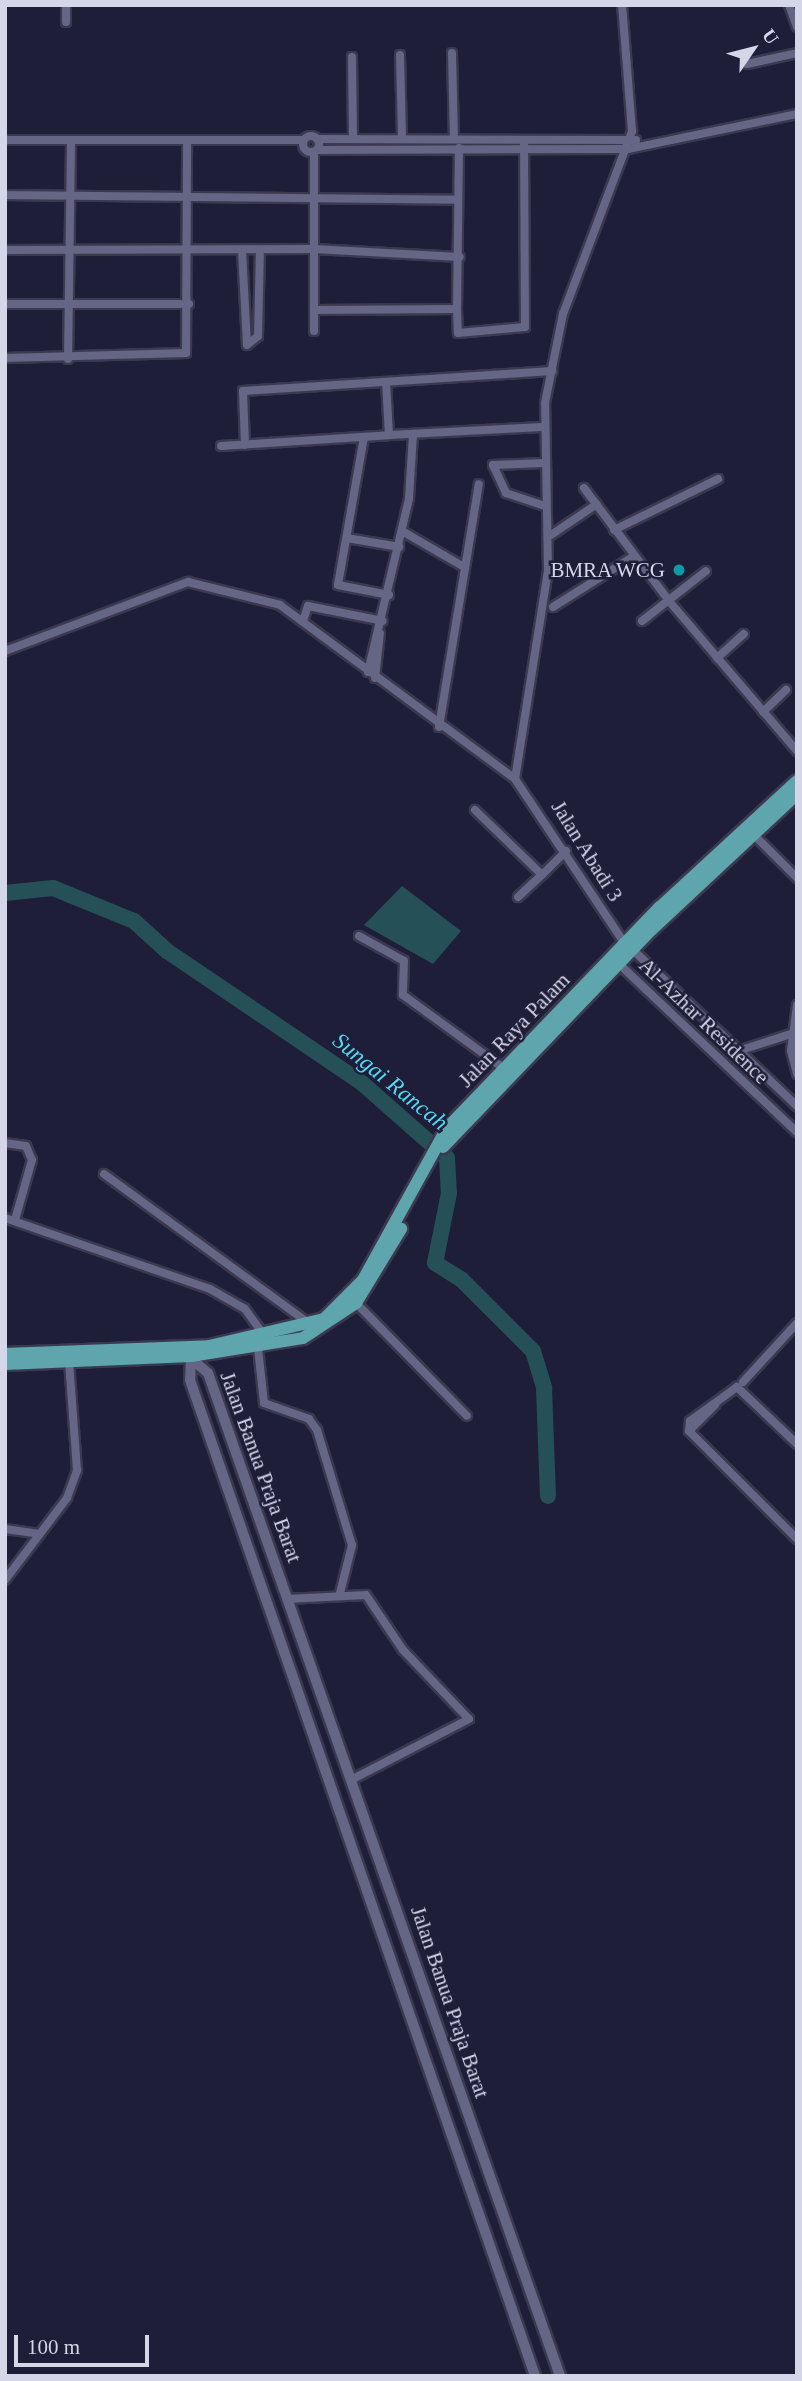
<!DOCTYPE html>
<style>
body{margin:0}
#map{position:relative;width:802px;height:2381px;overflow:hidden;background:#1f1e39;font-family:"Times New Roman",serif}
div>[style]{position:absolute}
.water>*{inset:0;background:#265058}
.river>*{height:16px;margin:-8px;padding:0 8px;transform-origin:8px;border-radius:8px;background:#265058}
.roads{filter:drop-shadow(2px 0 #3b394f) drop-shadow(-2px 0 #3b394f) drop-shadow(0 2px #3b394f) drop-shadow(0 -2px #3b394f)}
.street>*{height:8px;margin:-4px;padding:0 4px;transform-origin:4px;border-radius:4px;background:#656585}
.street>.ring{margin:-4px;padding:0;box-sizing:content-box;background:none;border:8px solid #656585;border-radius:50%}
.secondary>*{height:10px;margin:-5px;padding:0 5px;transform-origin:5px;border-radius:5px;background:#656585}
.primary>*{height:12px;margin:-6px;padding:0 6px;transform-origin:6px;border-radius:6px;background:#5ea5ad}
.dots>*{width:19px;height:19px;translate:-50% -50%;box-sizing:border-box;border:4px solid #1f1e39;border-radius:50%}
span{translate:-50% -50%;white-space:nowrap;text-align:center;line-height:1.15;-webkit-text-stroke:5px #1f1e39;paint-order:stroke}
.poi-label{font-size:21px;color:#d5d6e8}
.right{translate:-100% -50%;text-align:right}
.street-label{font-size:21px;color:#d5d6e8}
.water-label{font-size:23px;color:#50daf3;font-style:italic}
.frame{position:absolute;inset:0;border:7px solid #d5d6e8;pointer-events:none}
.north{position:absolute;left:718px;top:14px;width:70px;height:70px;-webkit-text-stroke:5px #1f1e39;paint-order:stroke;rotate:55deg;font-size:19px;font-weight:700;line-height:28px;text-align:center;color:#d5d6e8}
.north::after{content:'';display:block;margin:auto;width:24px;height:32px;background:#d5d6e8;clip-path:polygon(50% 0,100% 100%,50% 72%,0 100%)}
.scale{position:absolute;left:14px;top:2335px;width:135px;height:32px;box-sizing:border-box;border:4px solid #d5d6e8;border-top:0;padding-left:9px;font-size:21px;line-height:24px;white-space:nowrap;color:#d5d6e8;-webkit-text-stroke:5px #1f1e39;paint-order:stroke}
</style>
<div id="map">
<div class="water">
<div style="clip-path:polygon(402px 886px,461px 931px,433px 964px,364px 925px)"></div>
</div>
<div class="river">
<div style="left:5px;top:893px;width:48px;rotate:-5.9deg"></div>
<div style="left:53px;top:888px;width:87px;rotate:22.2deg"></div>
<div style="left:134px;top:921px;width:45px;rotate:42.3deg"></div>
<div style="left:167px;top:951px;width:235px;rotate:34.1deg"></div>
<div style="left:362px;top:1083px;width:113px;rotate:41.4deg"></div>
<div style="left:447px;top:1158px;width:35px;rotate:87deg"></div>
<div style="left:449px;top:1193px;width:71px;rotate:101.3deg"></div>
<div style="left:435px;top:1263px;width:31px;rotate:32deg"></div>
<div style="left:461px;top:1279px;width:102px;rotate:45deg"></div>
<div style="left:533px;top:1351px;width:39px;rotate:73deg"></div>
<div style="left:544px;top:1388px;width:108px;rotate:87.9deg"></div>
</div>
<div class="roads">
<div class="street">
<div style="left:789px;top:5px;width:23px;rotate:70deg"></div>
<div style="left:66px;top:22px;width:17px;rotate:-90deg"></div>
<div style="left:452px;top:53px;width:85px;rotate:88.7deg"></div>
<div style="left:400px;top:55px;width:83px;rotate:88.6deg"></div>
<div style="left:352px;top:57px;width:82px;rotate:89.3deg"></div>
<div style="left:747px;top:64px;width:51px;rotate:-12.4deg"></div>
<div class="ring" style="left:303px;top:136px;width:8px;height:8px"></div>
<div style="left:317px;top:139px;width:319px;rotate:0.2deg"></div>
<div style="left:5px;top:140px;width:299px"></div>
<div style="left:317px;top:150px;width:311px;rotate:-0.2deg"></div>
<div style="left:628px;top:149px;width:173px;rotate:-11.7deg"></div>
<div style="left:314px;top:152px;width:179px;rotate:90deg"></div>
<div style="left:5px;top:195px;width:453px;rotate:0.6deg"></div>
<div style="left:5px;top:250px;width:309px;rotate:-0.2deg"></div>
<div style="left:314px;top:249px;width:146px;rotate:3.1deg"></div>
<div style="left:242px;top:250px;width:95px;rotate:87deg"></div>
<div style="left:247px;top:345px;width:14px;rotate:-39deg"></div>
<div style="left:258px;top:336px;width:86px;rotate:-88.7deg"></div>
<div style="left:5px;top:304px;width:184px"></div>
<div style="left:457px;top:309px;width:24px;rotate:88deg"></div>
<div style="left:458px;top:333px;width:67px;rotate:-5.1deg"></div>
<div style="left:525px;top:327px;width:184px;rotate:-90.3deg"></div>
<div style="left:314px;top:310px;width:143px;rotate:-0.4deg"></div>
<div style="left:457px;top:309px;width:161px;rotate:-89.3deg"></div>
<div style="left:5px;top:358px;width:181px;rotate:-1.6deg"></div>
<div style="left:186px;top:353px;width:213px;rotate:-89.7deg"></div>
<div style="left:68px;top:359px;width:219px;rotate:-89.2deg"></div>
<div style="left:389px;top:435px;width:153px;rotate:-3deg"></div>
<div style="left:364px;top:437px;width:150px;rotate:100deg"></div>
<div style="left:338px;top:585px;width:52px;rotate:11.1deg"></div>
<div style="left:245px;top:445px;width:54px;rotate:-92.1deg"></div>
<div style="left:243px;top:391px;width:310px;rotate:-3.7deg"></div>
<div style="left:221px;top:446px;width:168px;rotate:-3.7deg"></div>
<div style="left:389px;top:435px;width:53px;rotate:-93.2deg"></div>
<div style="left:544px;top:463px;width:51px;rotate:177.8deg"></div>
<div style="left:493px;top:465px;width:31px;rotate:65deg"></div>
<div style="left:506px;top:493px;width:41px;rotate:18.4deg"></div>
<div style="left:584px;top:488px;width:141px;rotate:53deg"></div>
<div style="left:669px;top:601px;width:197px;rotate:49.5deg"></div>
<div style="left:614px;top:530px;width:116px;rotate:-26.1deg"></div>
<div style="left:402px;top:531px;width:72px;rotate:30.1deg"></div>
<div style="left:551px;top:535px;width:55px;rotate:-34deg"></div>
<div style="left:347px;top:538px;width:53px;rotate:9.8deg"></div>
<div style="left:553px;top:607px;width:96px;rotate:-32.2deg"></div>
<div style="left:303px;top:621px;width:16px;rotate:-72deg"></div>
<div style="left:308px;top:606px;width:76px;rotate:11.3deg"></div>
<div style="left:642px;top:621px;width:81px;rotate:-38deg"></div>
<div style="left:5px;top:651px;width:196px;rotate:-20.7deg"></div>
<div style="left:188px;top:582px;width:95px;rotate:14deg"></div>
<div style="left:280px;top:605px;width:292px;rotate:36.5deg"></div>
<div style="left:515px;top:779px;width:198px;rotate:56.3deg"></div>
<div style="left:717px;top:658px;width:36px;rotate:-42deg"></div>
<div style="left:368px;top:672px;width:179px;rotate:-76.7deg"></div>
<div style="left:409px;top:498px;width:63px;rotate:-86.4deg"></div>
<div style="left:375px;top:678px;width:45px;rotate:-83.7deg"></div>
<div style="left:763px;top:712px;width:32px;rotate:-44deg"></div>
<div style="left:439px;top:727px;width:246px;rotate:-80.7deg"></div>
<div style="left:515px;top:779px;width:212px;rotate:-81deg"></div>
<div style="left:548px;top:570px;width:167px;rotate:-91deg"></div>
<div style="left:545px;top:403px;width:91px;rotate:-78.6deg"></div>
<div style="left:563px;top:314px;width:196px;rotate:-69.3deg"></div>
<div style="left:632px;top:131px;width:126px;rotate:-94.5deg"></div>
<div style="left:475px;top:810px;width:93px;rotate:44.1deg"></div>
<div style="left:542px;top:875px;width:34px;rotate:-45deg"></div>
<div style="left:751px;top:832px;width:65px;rotate:45deg"></div>
<div style="left:518px;top:897px;width:33px;rotate:-43deg"></div>
<div style="left:359px;top:936px;width:51px;rotate:29.1deg"></div>
<div style="left:404px;top:961px;width:34px;rotate:92deg"></div>
<div style="left:403px;top:995px;width:124px;rotate:36.1deg"></div>
<div style="left:632px;top:949px;width:228px;rotate:43.6deg"></div>
<div style="left:618px;top:963px;width:246px;rotate:43.4deg"></div>
<div style="left:797px;top:1005px;width:46px;rotate:97.4deg"></div>
<div style="left:791px;top:1051px;width:24px;rotate:75deg"></div>
<div style="left:738px;top:1051px;width:56px;rotate:-17.8deg"></div>
<div style="left:5px;top:1143px;width:21px;rotate:8deg"></div>
<div style="left:26px;top:1146px;width:15px;rotate:67deg"></div>
<div style="left:32px;top:1160px;width:62px;rotate:105.8deg"></div>
<div style="left:104px;top:1174px;width:256px;rotate:36.1deg"></div>
<div style="left:5px;top:1218px;width:217px;rotate:19.1deg"></div>
<div style="left:210px;top:1289px;width:40px;rotate:29.7deg"></div>
<div style="left:245px;top:1309px;width:32px;rotate:54deg"></div>
<div style="left:356px;top:1303px;width:158px;rotate:45.5deg"></div>
<div style="left:258px;top:1348px;width:55px;rotate:83.8deg"></div>
<div style="left:264px;top:1403px;width:48px;rotate:19.6deg"></div>
<div style="left:309px;top:1419px;width:14px;rotate:54deg"></div>
<div style="left:317px;top:1430px;width:120px;rotate:73.1deg"></div>
<div style="left:352px;top:1545px;width:49px;rotate:104deg"></div>
<div style="left:743px;top:1382px;width:80px;rotate:-47.5deg"></div>
<div style="left:689px;top:1431px;width:37px;rotate:-45deg"></div>
<div style="left:797px;top:1444px;width:83px;rotate:-136.5deg"></div>
<div style="left:737px;top:1387px;width:58px;rotate:144.1deg"></div>
<div style="left:690px;top:1421px;width:10px;rotate:96deg"></div>
<div style="left:689px;top:1431px;width:153px;rotate:45deg"></div>
<div style="left:5px;top:1529px;width:35px;rotate:8deg"></div>
<div style="left:5px;top:1580px;width:103px;rotate:-52.9deg"></div>
<div style="left:67px;top:1498px;width:30px;rotate:-70deg"></div>
<div style="left:77px;top:1470px;width:110px;rotate:-94.2deg"></div>
<div style="left:287px;top:1599px;width:79px;rotate:-2.9deg"></div>
<div style="left:366px;top:1595px;width:66px;rotate:56.1deg"></div>
<div style="left:403px;top:1650px;width:95px;rotate:46.3deg"></div>
<div style="left:469px;top:1719px;width:131px;rotate:152.7deg"></div>
</div>
<div class="secondary">
<div style="left:186px;top:1354px;width:29px;rotate:41deg"></div>
<div style="left:208px;top:1373px;width:1063px;rotate:70.66deg"></div>
<div style="left:191px;top:1356px;width:24px;rotate:92deg"></div>
<div style="left:190px;top:1380px;width:1054px;rotate:70.89deg"></div>
</div>
<div class="primary">
<div style="left:443px;top:1147px;width:294px;rotate:-46.2deg"></div>
<div style="left:646px;top:935px;width:207px;rotate:-43deg"></div>
<div style="left:5px;top:1354px;width:204px;rotate:-2.2deg"></div>
<div style="left:209px;top:1346px;width:118px;rotate:-13.2deg"></div>
<div style="left:324px;top:1319px;width:55px;rotate:-45deg"></div>
<div style="left:363px;top:1280px;width:174px;rotate:-61.1deg"></div>
<div style="left:447px;top:1128px;width:307px;rotate:-46.1deg"></div>
<div style="left:660px;top:907px;width:186px;rotate:-42.6deg"></div>
<div style="left:5px;top:1364px;width:186px;rotate:-2.5deg"></div>
<div style="left:191px;top:1356px;width:113px;rotate:-9.1deg"></div>
<div style="left:303px;top:1338px;width:64px;rotate:-33.4deg"></div>
<div style="left:356px;top:1303px;width:87px;rotate:-58.7deg"></div>
</div>
</div>
<div class="dots">
<div style="left:679px;top:570px;background:#0f9aa8"></div>
</div>
<div class="poi-label">
<span class="right" style="left:665px;top:570px">BMRA WCG</span>
</div>
<div class="street-label">
<span style="left:587px;top:851px;rotate:58deg">Jalan Abadi 3</span>
<span style="left:704px;top:1021px;rotate:44deg">Al-Azhar Residence</span>
<span style="left:514px;top:1030px;rotate:-46deg">Jalan Raya Palam</span>
<span style="left:261px;top:1467px;rotate:70deg">Jalan Banua Praja Barat</span>
<span style="left:450px;top:2002px;rotate:71deg">Jalan Banua Praja Barat</span>
</div>
<div class="water-label">
<span style="left:390px;top:1082px;rotate:39deg">Sungai Rancah</span>
</div>
<div class="frame"></div>
<div class="north">U</div>
<div class="scale">100 m</div>
</div>
